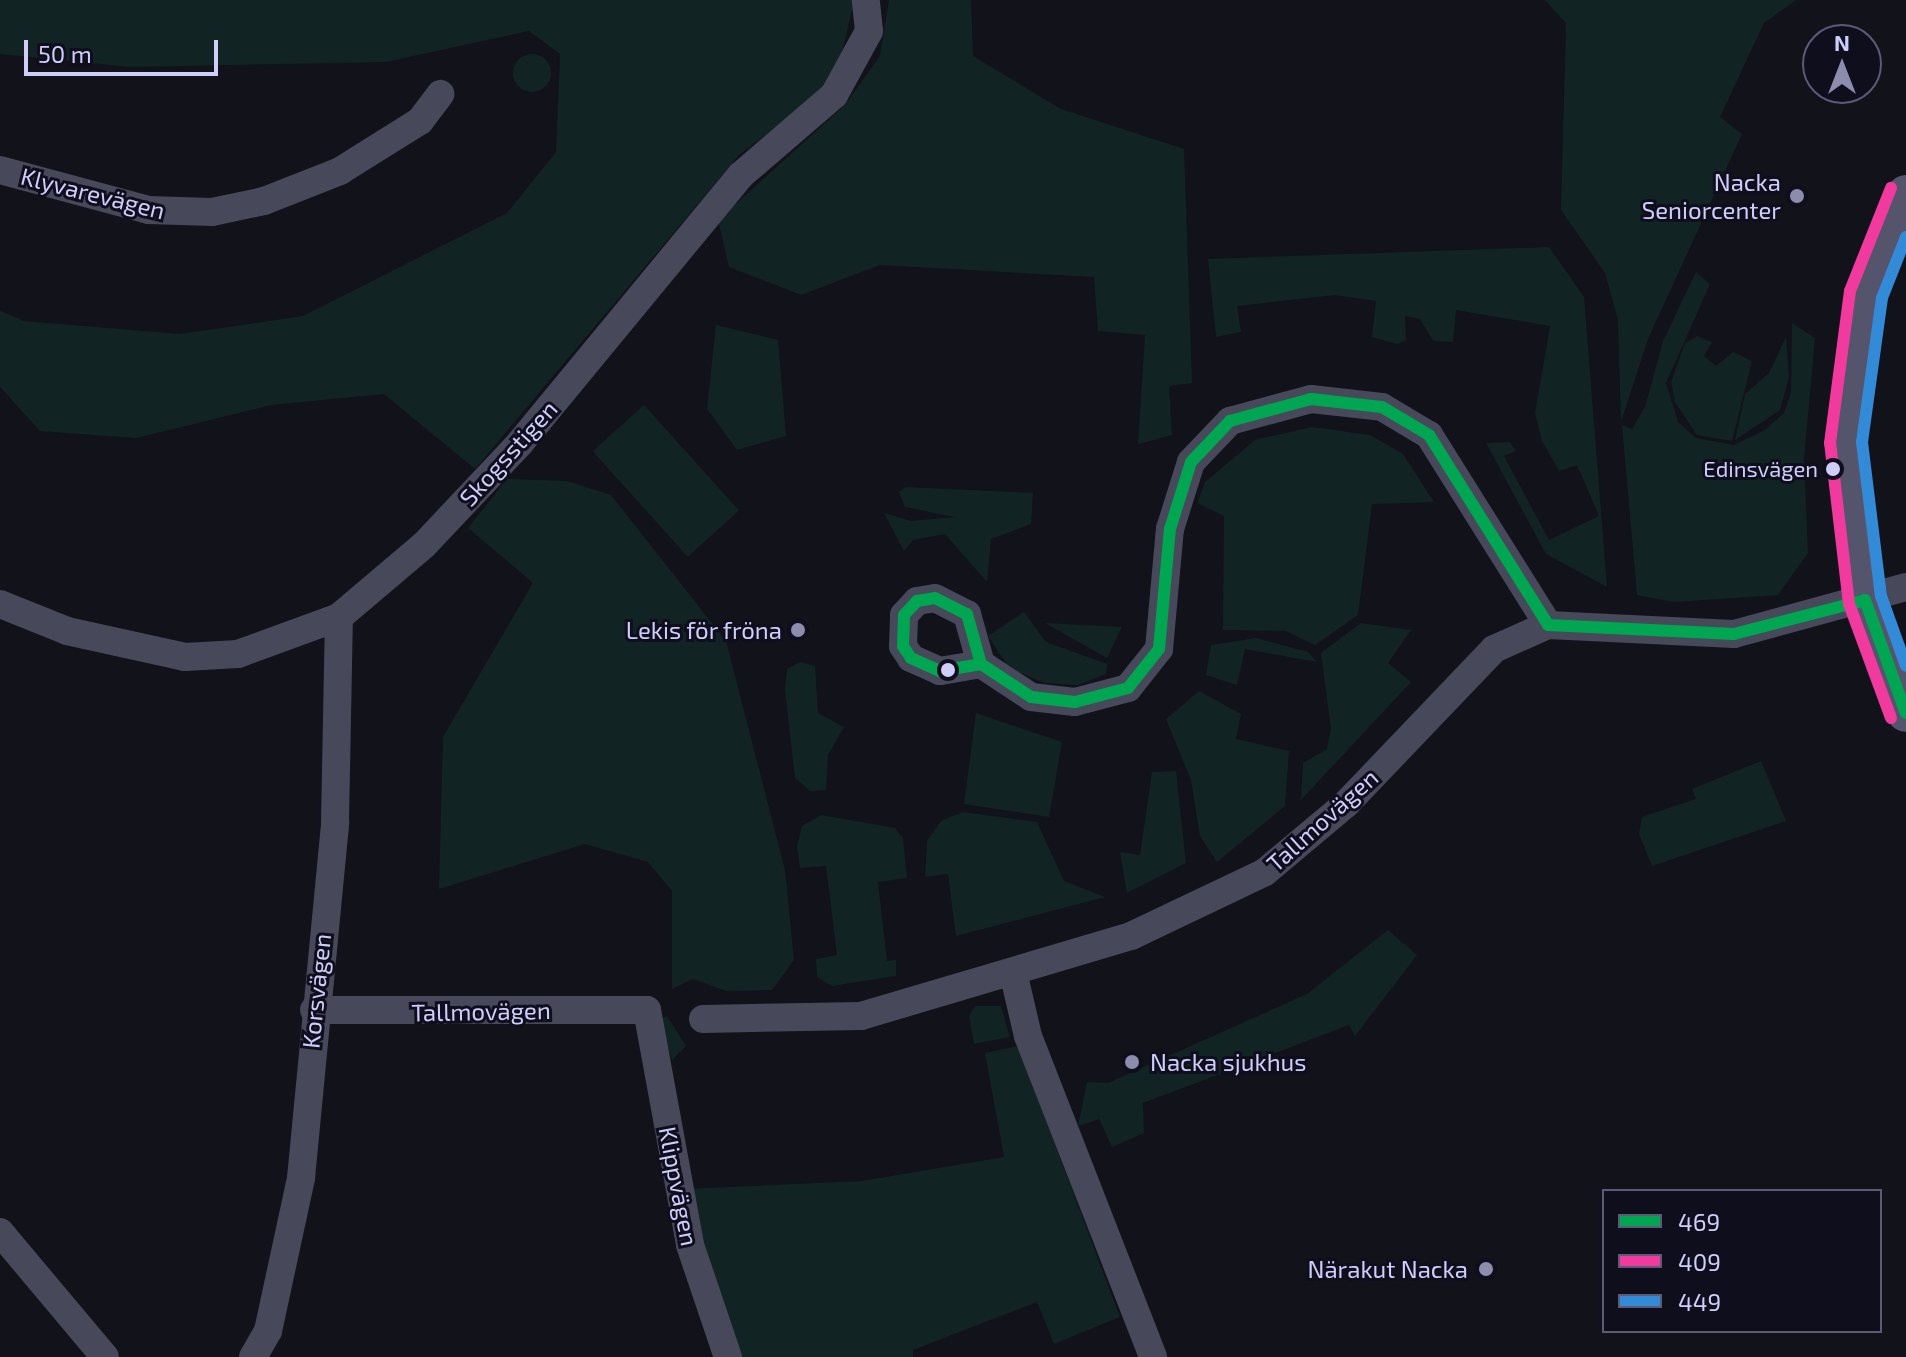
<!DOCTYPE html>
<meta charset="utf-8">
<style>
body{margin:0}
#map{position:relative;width:1906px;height:1357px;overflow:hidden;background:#12121a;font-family:"Exo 2",sans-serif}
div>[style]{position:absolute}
.green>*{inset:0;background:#112423;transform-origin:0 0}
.round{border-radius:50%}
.street>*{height:28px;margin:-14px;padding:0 14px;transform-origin:14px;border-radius:14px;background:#47485a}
.secondary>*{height:38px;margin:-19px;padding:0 19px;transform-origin:19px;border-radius:19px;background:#54556c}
.bus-1>*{height:12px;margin:-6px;padding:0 6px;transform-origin:6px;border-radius:6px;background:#00a651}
.bus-2>*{height:12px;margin:-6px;padding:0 6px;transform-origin:6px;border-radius:6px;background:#f13a9d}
.bus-3>*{height:12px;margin:-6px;padding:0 6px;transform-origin:6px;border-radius:6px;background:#338bd7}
.dots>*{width:22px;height:22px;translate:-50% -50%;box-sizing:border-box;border:4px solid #0f0e1d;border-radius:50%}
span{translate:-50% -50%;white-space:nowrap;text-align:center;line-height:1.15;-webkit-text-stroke:6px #0f0e1d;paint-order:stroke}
.bus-label{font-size:22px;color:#cfcefb}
.right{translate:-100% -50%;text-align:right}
.poi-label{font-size:24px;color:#cfcefb}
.left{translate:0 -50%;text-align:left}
.street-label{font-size:24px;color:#cfcefb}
.legend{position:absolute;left:1602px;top:1189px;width:280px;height:144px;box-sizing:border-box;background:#0f0e1d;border:2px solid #5c5b76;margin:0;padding:10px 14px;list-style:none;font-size:24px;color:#cfcefb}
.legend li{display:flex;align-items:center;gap:16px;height:40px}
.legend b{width:40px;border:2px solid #5c5b76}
.north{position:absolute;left:1802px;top:24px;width:80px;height:80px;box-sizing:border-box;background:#0f0e1d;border:2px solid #5c5b76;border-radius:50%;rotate:0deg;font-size:22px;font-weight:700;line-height:32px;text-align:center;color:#cfcefb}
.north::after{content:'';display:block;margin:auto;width:28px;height:36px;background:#8d8cac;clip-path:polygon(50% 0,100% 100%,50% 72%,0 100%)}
.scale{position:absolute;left:24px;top:40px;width:194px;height:36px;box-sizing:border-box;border:4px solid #cfcefb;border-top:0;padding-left:10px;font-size:24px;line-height:28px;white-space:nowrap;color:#cfcefb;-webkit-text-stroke:6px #0f0e1d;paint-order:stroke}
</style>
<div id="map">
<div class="green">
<div style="clip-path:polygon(0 0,852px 0,853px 5px,843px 49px,818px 95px,739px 155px,475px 469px,384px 394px,271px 405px,136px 438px,40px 431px,0 387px,0 311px,24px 321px,180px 334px,303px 316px,507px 213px,556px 152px,560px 54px,529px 31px,386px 62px,131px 67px,0 54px)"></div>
<div style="clip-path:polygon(889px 0,971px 0,973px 56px,1061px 109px,1184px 149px,1192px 383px,1169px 386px,1172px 435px,1138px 444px,1145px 335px,1098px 331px,1094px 277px,880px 265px,801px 295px,729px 267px,718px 220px,844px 106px,880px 56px)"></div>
<div style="clip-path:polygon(1545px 0,1796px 0,1764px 23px,1720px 117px,1742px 134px,1648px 339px,1621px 422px,1618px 320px,1605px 273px,1561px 210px,1566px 23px)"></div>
<div class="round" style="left:513px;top:54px;width:38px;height:38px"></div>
<div style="clip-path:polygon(1549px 247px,1584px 297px,1607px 587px,1546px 554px,1486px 443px,1510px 442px,1516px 451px,1504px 456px,1549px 540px,1599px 516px,1577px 465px,1559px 471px,1542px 441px,1535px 413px,1550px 326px,1456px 310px,1453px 342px,1433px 341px,1420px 319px,1405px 316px,1406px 340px,1397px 344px,1372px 337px,1376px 301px,1334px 295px,1237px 306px,1241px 332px,1216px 337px,1208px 259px)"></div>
<div style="clip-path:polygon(1696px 272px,1710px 284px,1666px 383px,1678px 422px,1696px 438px,1734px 445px,1765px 430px,1784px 413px,1791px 393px,1792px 323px,1815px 338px,1804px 459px,1808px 553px,1778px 595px,1674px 602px,1637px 595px,1622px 425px,1632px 429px,1645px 407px,1663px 341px)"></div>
<div style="clip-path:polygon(716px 325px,778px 340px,786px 436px,737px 450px,707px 409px)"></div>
<div style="clip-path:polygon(1697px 336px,1712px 342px,1704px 356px,1716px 366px,1733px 352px,1752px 361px,1732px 441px,1697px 435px,1675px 402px,1671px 382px,1685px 343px)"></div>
<div style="clip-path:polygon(1786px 337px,1789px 376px,1780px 410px,1735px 440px,1745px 394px,1769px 373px)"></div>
<div style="left:644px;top:405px;width:142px;height:69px;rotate:48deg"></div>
<div style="clip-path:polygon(1312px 427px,1370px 435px,1403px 454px,1434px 502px,1372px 504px,1358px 615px,1315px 645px,1286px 631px,1223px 630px,1224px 516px,1197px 503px,1205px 482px,1255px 440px)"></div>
<div style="clip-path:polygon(507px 479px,567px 481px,611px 495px,726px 641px,785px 870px,794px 960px,772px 990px,726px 991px,693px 979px,672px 989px,672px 891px,648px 862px,585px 844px,439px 889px,443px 737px,533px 583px,468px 528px)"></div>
<div style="clip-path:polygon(906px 487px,1033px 493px,1031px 524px,991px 539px,987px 582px,945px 534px,913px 540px,904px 551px,884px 513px,911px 521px,955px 517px,905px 507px,899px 492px)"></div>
<div style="clip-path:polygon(1024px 612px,1046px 642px,1107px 664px,1106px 674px,1078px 685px,1045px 683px,1009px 668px,988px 636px)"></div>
<div style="clip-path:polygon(1045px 623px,1122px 627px,1107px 658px)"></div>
<div style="clip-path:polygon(1361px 623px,1411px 630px,1388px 663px,1411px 682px,1301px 800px,1303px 763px,1327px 749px,1331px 729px,1321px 653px)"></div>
<div style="clip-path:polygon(1256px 638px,1308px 652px,1317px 662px,1245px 649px,1237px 685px,1206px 675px,1211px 645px)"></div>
<div style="clip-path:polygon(800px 662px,815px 666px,818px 713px,844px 727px,828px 755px,826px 790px,810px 791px,795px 778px,785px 690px,787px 669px)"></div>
<div style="clip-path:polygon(1199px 691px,1241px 714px,1236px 739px,1289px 751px,1285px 806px,1217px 862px,1200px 836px,1191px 780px,1166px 719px)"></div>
<div style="clip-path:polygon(976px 713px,1062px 742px,1049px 817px,964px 804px)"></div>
<div style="clip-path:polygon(1761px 761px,1786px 821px,1652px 866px,1639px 834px,1642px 817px,1696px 799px,1692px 789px)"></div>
<div style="clip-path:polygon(1176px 771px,1186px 863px,1127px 893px,1120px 852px,1140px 855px,1152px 772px)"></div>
<div style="clip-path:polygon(963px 812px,1037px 822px,1064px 881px,1105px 897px,956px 936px,948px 874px,925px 877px,927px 841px,941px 821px)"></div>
<div style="clip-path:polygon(821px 815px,895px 828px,903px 838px,907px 878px,878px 882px,887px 961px,896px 960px,896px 976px,832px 986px,817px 977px,816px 959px,837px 955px,826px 866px,800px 868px,797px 846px,802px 826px)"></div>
<div style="clip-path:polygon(1388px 930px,1417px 955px,1355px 1036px,1349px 1025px,1143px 1103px,1144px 1133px,1112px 1147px,1099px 1119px,1078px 1126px,1087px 1082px,1108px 1083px,1307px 994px)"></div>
<div style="clip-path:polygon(975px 1006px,1001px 1006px,1010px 1037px,974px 1044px,969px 1016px)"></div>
<div style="clip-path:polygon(667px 1016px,686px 1046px,672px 1060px,658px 1020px)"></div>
<div style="clip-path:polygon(1018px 1046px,1120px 1317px,1054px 1344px,1037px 1302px,913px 1350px,913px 1357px,739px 1357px,685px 1189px,862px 1181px,1004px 1157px,985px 1053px)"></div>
</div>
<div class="street">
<div style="left:0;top:170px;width:153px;rotate:15.1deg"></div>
<div style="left:148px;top:210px;width:64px;rotate:1.8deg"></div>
<div style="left:212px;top:212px;width:53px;rotate:-11.9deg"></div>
<div style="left:264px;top:201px;width:82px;rotate:-21.5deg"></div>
<div style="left:340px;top:171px;width:94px;rotate:-32deg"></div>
<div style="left:420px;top:121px;width:34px;rotate:-53deg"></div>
<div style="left:0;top:604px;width:72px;rotate:21.9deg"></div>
<div style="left:67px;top:631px;width:121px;rotate:12.4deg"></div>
<div style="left:185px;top:657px;width:53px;rotate:-3.2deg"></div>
<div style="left:238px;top:654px;width:108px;rotate:-20.1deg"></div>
<div style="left:339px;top:617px;width:111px;rotate:-40.3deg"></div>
<div style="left:424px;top:545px;width:140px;rotate:-46.7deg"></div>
<div style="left:520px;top:443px;width:347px;rotate:-50.5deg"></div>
<div style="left:741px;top:175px;width:123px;rotate:-40.7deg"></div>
<div style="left:834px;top:95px;width:73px;rotate:-61.3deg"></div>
<div style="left:869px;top:31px;width:31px;rotate:-96deg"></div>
<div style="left:981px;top:664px;width:42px;rotate:170.3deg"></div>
<div style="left:940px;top:671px;width:32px;rotate:-156deg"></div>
<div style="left:911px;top:658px;width:14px;rotate:-124deg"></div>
<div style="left:903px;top:646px;width:31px;rotate:-88deg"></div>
<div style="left:904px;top:615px;width:19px;rotate:-47deg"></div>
<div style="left:917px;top:601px;width:18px;rotate:-9deg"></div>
<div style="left:935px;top:598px;width:36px;rotate:27deg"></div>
<div style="left:967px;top:614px;width:52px;rotate:74.4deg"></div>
<div style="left:981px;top:664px;width:60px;rotate:33.4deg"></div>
<div style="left:1031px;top:697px;width:44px;rotate:6.5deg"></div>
<div style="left:1075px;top:702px;width:55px;rotate:-14.8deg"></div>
<div style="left:1128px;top:688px;width:50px;rotate:-51.5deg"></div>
<div style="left:1159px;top:649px;width:121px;rotate:-84.8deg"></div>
<div style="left:1170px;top:529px;width:70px;rotate:-72.6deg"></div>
<div style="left:1191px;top:462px;width:57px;rotate:-46.4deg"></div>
<div style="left:1230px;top:421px;width:84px;rotate:-15.2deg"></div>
<div style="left:1311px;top:399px;width:71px;rotate:6.4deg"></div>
<div style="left:1382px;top:407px;width:55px;rotate:30.8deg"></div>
<div style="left:1429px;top:435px;width:224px;rotate:57.9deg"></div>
<div style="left:1548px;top:625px;width:186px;rotate:2.8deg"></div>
<div style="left:1734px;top:634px;width:178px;rotate:-15.3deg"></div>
<div style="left:1014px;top:976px;width:62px;rotate:76.9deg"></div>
<div style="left:1028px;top:1036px;width:344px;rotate:68.7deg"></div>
<div style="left:314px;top:1010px;width:333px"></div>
<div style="left:647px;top:1010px;width:239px;rotate:79.6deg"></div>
<div style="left:690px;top:1245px;width:118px;rotate:71.3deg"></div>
<div style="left:703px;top:1019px;width:158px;rotate:-1.1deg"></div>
<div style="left:861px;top:1016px;width:282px;rotate:-16.5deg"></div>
<div style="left:1131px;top:936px;width:148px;rotate:-25.5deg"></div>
<div style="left:1265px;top:872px;width:106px;rotate:-40deg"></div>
<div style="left:1346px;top:804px;width:214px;rotate:-46.3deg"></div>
<div style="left:1494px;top:649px;width:59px;rotate:-24deg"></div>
<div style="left:0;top:1232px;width:163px;rotate:50deg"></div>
<div style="left:253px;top:1357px;width:30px;rotate:-60deg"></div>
<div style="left:268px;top:1331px;width:157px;rotate:-77.8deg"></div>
<div style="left:301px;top:1178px;width:358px;rotate:-84.5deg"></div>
<div style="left:335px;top:822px;width:205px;rotate:-88.9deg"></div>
</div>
<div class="secondary">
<div style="left:1906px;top:194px;width:108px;rotate:111.8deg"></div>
<div style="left:1866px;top:294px;width:149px;rotate:97.7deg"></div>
<div style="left:1846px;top:442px;width:159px;rotate:83.1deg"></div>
<div style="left:1865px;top:600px;width:120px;rotate:70.1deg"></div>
</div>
<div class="bus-1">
<div style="left:935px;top:598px;width:36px;rotate:27deg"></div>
<div style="left:967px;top:614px;width:52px;rotate:74.4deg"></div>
<div style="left:981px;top:664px;width:42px;rotate:170.3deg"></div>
<div style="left:940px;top:671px;width:32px;rotate:-156deg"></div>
<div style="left:911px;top:658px;width:14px;rotate:-124deg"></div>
<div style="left:903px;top:646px;width:31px;rotate:-88deg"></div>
<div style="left:904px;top:615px;width:19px;rotate:-47deg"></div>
<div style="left:917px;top:601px;width:18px;rotate:-9deg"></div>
<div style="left:1865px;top:600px;width:120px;rotate:70.1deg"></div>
<div style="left:981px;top:664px;width:60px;rotate:33.4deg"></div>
<div style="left:1031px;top:697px;width:44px;rotate:6.5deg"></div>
<div style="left:1075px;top:702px;width:55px;rotate:-14.8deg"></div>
<div style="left:1128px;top:688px;width:50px;rotate:-51.5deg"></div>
<div style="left:1159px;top:649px;width:121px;rotate:-84.8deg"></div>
<div style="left:1170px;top:529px;width:70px;rotate:-72.6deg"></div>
<div style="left:1191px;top:462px;width:57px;rotate:-46.4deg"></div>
<div style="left:1230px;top:421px;width:84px;rotate:-15.2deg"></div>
<div style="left:1311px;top:399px;width:71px;rotate:6.4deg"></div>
<div style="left:1382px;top:407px;width:55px;rotate:30.8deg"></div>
<div style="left:1429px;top:435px;width:224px;rotate:57.9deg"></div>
<div style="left:1548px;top:625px;width:186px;rotate:2.8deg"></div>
<div style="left:1734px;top:634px;width:135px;rotate:-14.5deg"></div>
</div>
<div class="bus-2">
<div style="left:1891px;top:718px;width:121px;rotate:-110.2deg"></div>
<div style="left:1849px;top:604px;width:162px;rotate:-96.7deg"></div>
<div style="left:1830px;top:443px;width:153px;rotate:-82.5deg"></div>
<div style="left:1850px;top:291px;width:111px;rotate:-68.3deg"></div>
</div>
<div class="bus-3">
<div style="left:1906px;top:237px;width:66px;rotate:111.5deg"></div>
<div style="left:1882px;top:298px;width:145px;rotate:97.9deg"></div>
<div style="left:1862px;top:442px;width:155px;rotate:83deg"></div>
<div style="left:1881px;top:596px;width:74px;rotate:70.3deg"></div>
</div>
<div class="dots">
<div style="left:1797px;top:196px;background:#8d8cac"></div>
<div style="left:1833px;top:469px;background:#cfcefb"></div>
<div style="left:798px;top:630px;background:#8d8cac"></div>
<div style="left:948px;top:670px;background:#cfcefb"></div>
<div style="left:1132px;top:1062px;background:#8d8cac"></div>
<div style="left:1486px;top:1269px;background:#8d8cac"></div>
</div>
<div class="bus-label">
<span class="right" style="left:1818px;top:469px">Edinsvägen</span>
</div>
<div class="poi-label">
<span class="right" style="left:1781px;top:196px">Nacka<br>Seniorcenter</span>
<span class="right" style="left:782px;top:630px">Lekis för fröna</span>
<span class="left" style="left:1150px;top:1062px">Nacka sjukhus</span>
<span class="right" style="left:1468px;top:1269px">Närakut Nacka</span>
</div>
<div class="street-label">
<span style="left:93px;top:193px;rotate:14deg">Klyvarevägen</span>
<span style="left:508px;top:453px;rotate:-48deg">Skogsstigen</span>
<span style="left:1322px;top:820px;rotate:-42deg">Tallmovägen</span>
<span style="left:316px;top:991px;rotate:-84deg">Korsvägen</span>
<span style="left:481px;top:1011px;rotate:-1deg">Tallmovägen</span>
<span style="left:679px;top:1186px;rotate:79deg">Klippvägen</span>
</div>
<ul class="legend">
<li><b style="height:10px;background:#00a651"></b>469</li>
<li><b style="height:10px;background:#f13a9d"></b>409</li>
<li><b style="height:10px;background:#338bd7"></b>449</li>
</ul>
<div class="north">N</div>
<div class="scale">50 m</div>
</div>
